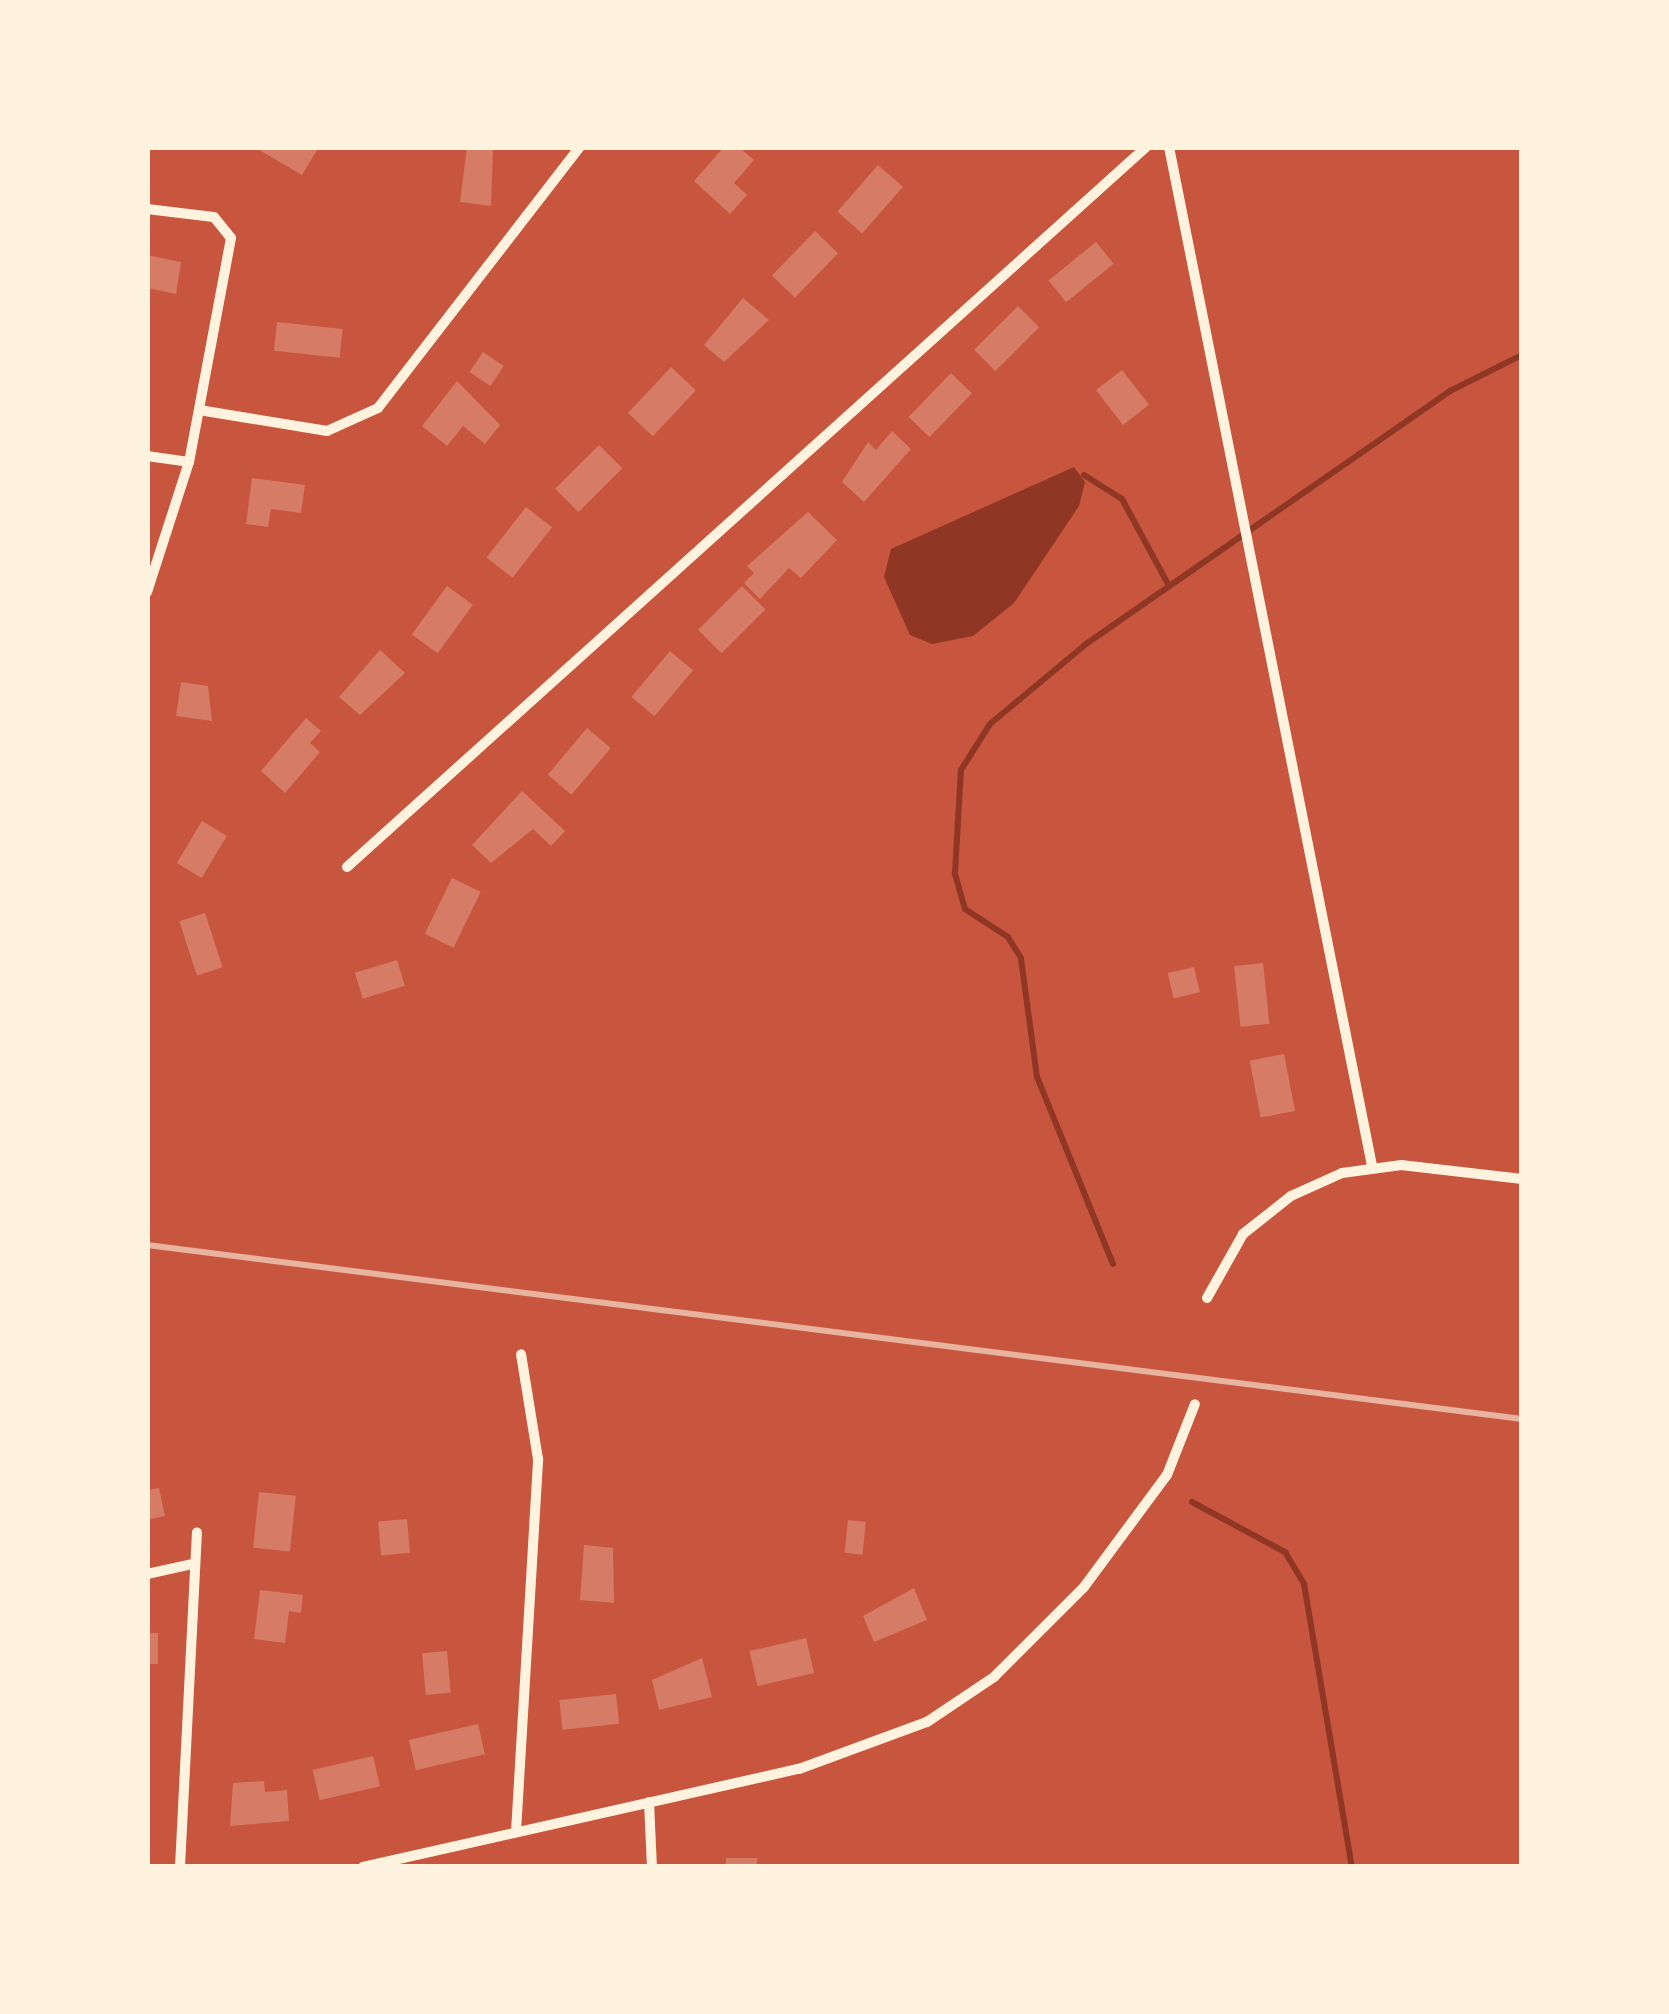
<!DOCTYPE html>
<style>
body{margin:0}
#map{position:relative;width:1669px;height:2014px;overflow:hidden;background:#c8553d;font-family:Quicksand,sans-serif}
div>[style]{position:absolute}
.water>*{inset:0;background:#8f3625}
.stream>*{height:6px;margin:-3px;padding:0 3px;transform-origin:3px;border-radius:3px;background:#8f3625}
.building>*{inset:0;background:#d67c66;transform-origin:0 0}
.minor>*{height:10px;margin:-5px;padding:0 5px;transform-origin:5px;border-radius:5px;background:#fff3e0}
.rail>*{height:6px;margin:-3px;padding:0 3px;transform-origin:3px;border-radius:3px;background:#e9b49f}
span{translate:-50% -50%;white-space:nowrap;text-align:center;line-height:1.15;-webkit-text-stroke:10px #fff3e0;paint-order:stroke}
.frame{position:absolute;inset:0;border:150px solid #fff3e0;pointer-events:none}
</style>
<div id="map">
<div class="water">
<div style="clip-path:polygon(1074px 467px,1085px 482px,1079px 506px,1014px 603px,973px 636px,932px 644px,910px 635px,884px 577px,891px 549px)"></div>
</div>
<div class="stream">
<div style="left:1084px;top:475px;width:45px;rotate:32.3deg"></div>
<div style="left:1122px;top:499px;width:97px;rotate:61.6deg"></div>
<div style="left:1113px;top:1264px;width:202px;rotate:-112.1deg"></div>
<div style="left:1037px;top:1077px;width:120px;rotate:-97.7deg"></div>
<div style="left:1021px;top:958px;width:25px;rotate:-122deg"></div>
<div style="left:1008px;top:937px;width:51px;rotate:-146.9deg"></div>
<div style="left:965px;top:909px;width:37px;rotate:-106deg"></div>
<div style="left:955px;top:873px;width:103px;rotate:-86.7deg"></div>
<div style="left:961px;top:770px;width:54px;rotate:-57.8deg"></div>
<div style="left:990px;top:724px;width:125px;rotate:-39.8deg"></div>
<div style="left:1086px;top:644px;width:443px;rotate:-34.8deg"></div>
<div style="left:1450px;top:391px;width:80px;rotate:-26.6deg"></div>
<div style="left:1192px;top:1502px;width:106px;rotate:28.3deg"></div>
<div style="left:1285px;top:1552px;width:37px;rotate:59deg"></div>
<div style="left:1304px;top:1584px;width:287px;rotate:80.4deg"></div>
</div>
<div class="building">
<div style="clip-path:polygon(254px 147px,312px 147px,317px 150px,302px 175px)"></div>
<div style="clip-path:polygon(467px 147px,493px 149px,491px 206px,460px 202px)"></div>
<div style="clip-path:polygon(724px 147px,739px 147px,754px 160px,734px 183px,747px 195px,730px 214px,694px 181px)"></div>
<div style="left:878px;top:165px;width:33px;height:62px;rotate:41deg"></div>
<div style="left:815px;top:231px;width:32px;height:62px;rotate:44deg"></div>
<div style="left:1096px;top:242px;width:28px;height:61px;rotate:51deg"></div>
<div style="clip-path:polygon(147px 255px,181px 262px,176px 294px,147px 288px)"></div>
<div style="clip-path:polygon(743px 298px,769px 320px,724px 362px,704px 345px)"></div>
<div style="left:1018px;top:306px;width:30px;height:62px;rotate:45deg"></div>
<div style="left:277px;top:322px;width:66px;height:29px;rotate:6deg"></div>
<div style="left:483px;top:352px;width:25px;height:24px;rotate:34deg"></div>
<div style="left:671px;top:367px;width:34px;height:63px;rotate:43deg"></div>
<div style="left:1122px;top:370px;width:44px;height:33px;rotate:52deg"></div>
<div style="left:951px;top:373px;width:29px;height:61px;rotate:44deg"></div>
<div style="clip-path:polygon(457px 381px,500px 425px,485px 444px,463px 426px,447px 446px,422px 426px)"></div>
<div style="clip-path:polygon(892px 431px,911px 449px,864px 502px,842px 482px,868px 442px,876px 450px)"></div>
<div style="left:599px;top:445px;width:33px;height:62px;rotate:45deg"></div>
<div style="clip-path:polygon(252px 478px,305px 485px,301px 513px,271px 509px,268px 527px,246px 524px)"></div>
<div style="left:526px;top:507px;width:33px;height:64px;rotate:38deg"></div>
<div style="clip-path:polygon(808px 512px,837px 540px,801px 578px,789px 568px,760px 599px,744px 583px,754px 573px,747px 566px)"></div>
<div style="left:447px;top:586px;width:32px;height:60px;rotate:36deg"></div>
<div style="left:742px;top:586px;width:33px;height:62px;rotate:45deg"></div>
<div style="clip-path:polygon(380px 650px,405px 673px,360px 715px,339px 697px)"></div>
<div style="left:670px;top:651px;width:30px;height:60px;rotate:40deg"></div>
<div style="clip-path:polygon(181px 682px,208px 686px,212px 721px,176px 716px)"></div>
<div style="clip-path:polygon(306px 718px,321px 731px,310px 743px,320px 752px,285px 793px,261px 771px)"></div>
<div style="left:587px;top:728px;width:31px;height:61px;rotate:40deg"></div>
<div style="clip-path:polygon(522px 791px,565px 831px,551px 846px,533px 829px,491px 863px,472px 845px)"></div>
<div style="left:202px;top:821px;width:29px;height:49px;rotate:31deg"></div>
<div style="left:452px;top:878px;width:32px;height:62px;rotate:26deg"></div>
<div style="left:205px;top:913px;width:57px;height:27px;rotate:72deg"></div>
<div style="left:397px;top:960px;width:27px;height:44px;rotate:73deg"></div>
<div style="left:1263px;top:963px;width:61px;height:29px;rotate:84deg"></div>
<div style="left:1194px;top:967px;width:26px;height:27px;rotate:77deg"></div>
<div style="left:1284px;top:1054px;width:58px;height:35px;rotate:79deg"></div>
<div style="clip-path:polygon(159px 1488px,165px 1516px,147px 1520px,147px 1490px)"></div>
<div style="left:259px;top:1492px;width:37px;height:56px;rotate:6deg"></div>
<div style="left:407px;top:1519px;width:34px;height:29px;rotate:85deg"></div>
<div style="left:848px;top:1520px;width:18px;height:33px;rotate:6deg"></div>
<div style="clip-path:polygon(584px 1545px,613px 1548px,614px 1603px,580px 1600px)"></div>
<div style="clip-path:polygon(914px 1588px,927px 1620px,874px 1642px,863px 1616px)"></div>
<div style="clip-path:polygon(260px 1590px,303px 1595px,301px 1613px,289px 1611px,285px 1643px,254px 1639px)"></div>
<div style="left:147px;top:1633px;width:11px;height:31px"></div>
<div style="left:806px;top:1638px;width:36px;height:58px;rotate:77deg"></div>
<div style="left:447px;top:1651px;width:42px;height:25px;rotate:85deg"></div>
<div style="clip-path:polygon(702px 1658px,712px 1697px,659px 1710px,652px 1680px)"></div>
<div style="left:616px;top:1694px;width:30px;height:57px;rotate:84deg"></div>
<div style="left:478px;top:1724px;width:31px;height:71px;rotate:77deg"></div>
<div style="left:373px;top:1756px;width:31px;height:62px;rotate:77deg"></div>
<div style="clip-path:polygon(264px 1781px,265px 1792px,287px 1790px,289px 1821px,230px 1826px,233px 1783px)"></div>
<div style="left:726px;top:1858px;width:31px;height:9px"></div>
</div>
<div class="minor">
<div style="left:1169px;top:147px;width:1039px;rotate:78.73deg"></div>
<div style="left:147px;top:209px;width:67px;rotate:6.8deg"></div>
<div style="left:214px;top:217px;width:27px;rotate:51deg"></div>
<div style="left:231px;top:238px;width:228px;rotate:100.6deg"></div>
<div style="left:189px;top:462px;width:137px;rotate:107.9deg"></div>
<div style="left:199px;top:410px;width:130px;rotate:9.3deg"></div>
<div style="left:327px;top:431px;width:56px;rotate:-24.3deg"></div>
<div style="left:378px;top:408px;width:330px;rotate:-52.3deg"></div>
<div style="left:147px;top:456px;width:42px;rotate:8.1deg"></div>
<div style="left:347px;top:867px;width:1076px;rotate:-42.02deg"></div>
<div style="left:1207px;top:1298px;width:73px;rotate:-60.6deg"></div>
<div style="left:1243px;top:1234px;width:61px;rotate:-38.4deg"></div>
<div style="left:1291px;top:1196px;width:56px;rotate:-24.3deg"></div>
<div style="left:1342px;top:1173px;width:60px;rotate:-7.7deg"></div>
<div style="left:1401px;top:1165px;width:122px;rotate:6.6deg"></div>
<div style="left:147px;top:1574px;width:46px;rotate:-12.5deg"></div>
<div style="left:649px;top:1802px;width:65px;rotate:87.4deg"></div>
<div style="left:516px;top:1832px;width:374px;rotate:-86.6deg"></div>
<div style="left:538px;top:1459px;width:106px;rotate:-99.2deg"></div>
<div style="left:180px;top:1867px;width:335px;rotate:-87.1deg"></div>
<div style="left:363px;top:1867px;width:447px;rotate:-12.7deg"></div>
<div style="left:799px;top:1769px;width:136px;rotate:-20.2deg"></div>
<div style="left:927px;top:1722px;width:81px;rotate:-33.9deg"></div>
<div style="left:994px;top:1677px;width:127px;rotate:-45deg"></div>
<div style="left:1084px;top:1587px;width:139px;rotate:-53.5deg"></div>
<div style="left:1167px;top:1475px;width:76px;rotate:-68.5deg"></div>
</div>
<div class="rail">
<div style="left:147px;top:1245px;width:1386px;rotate:7.21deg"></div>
</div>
<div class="frame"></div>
</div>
